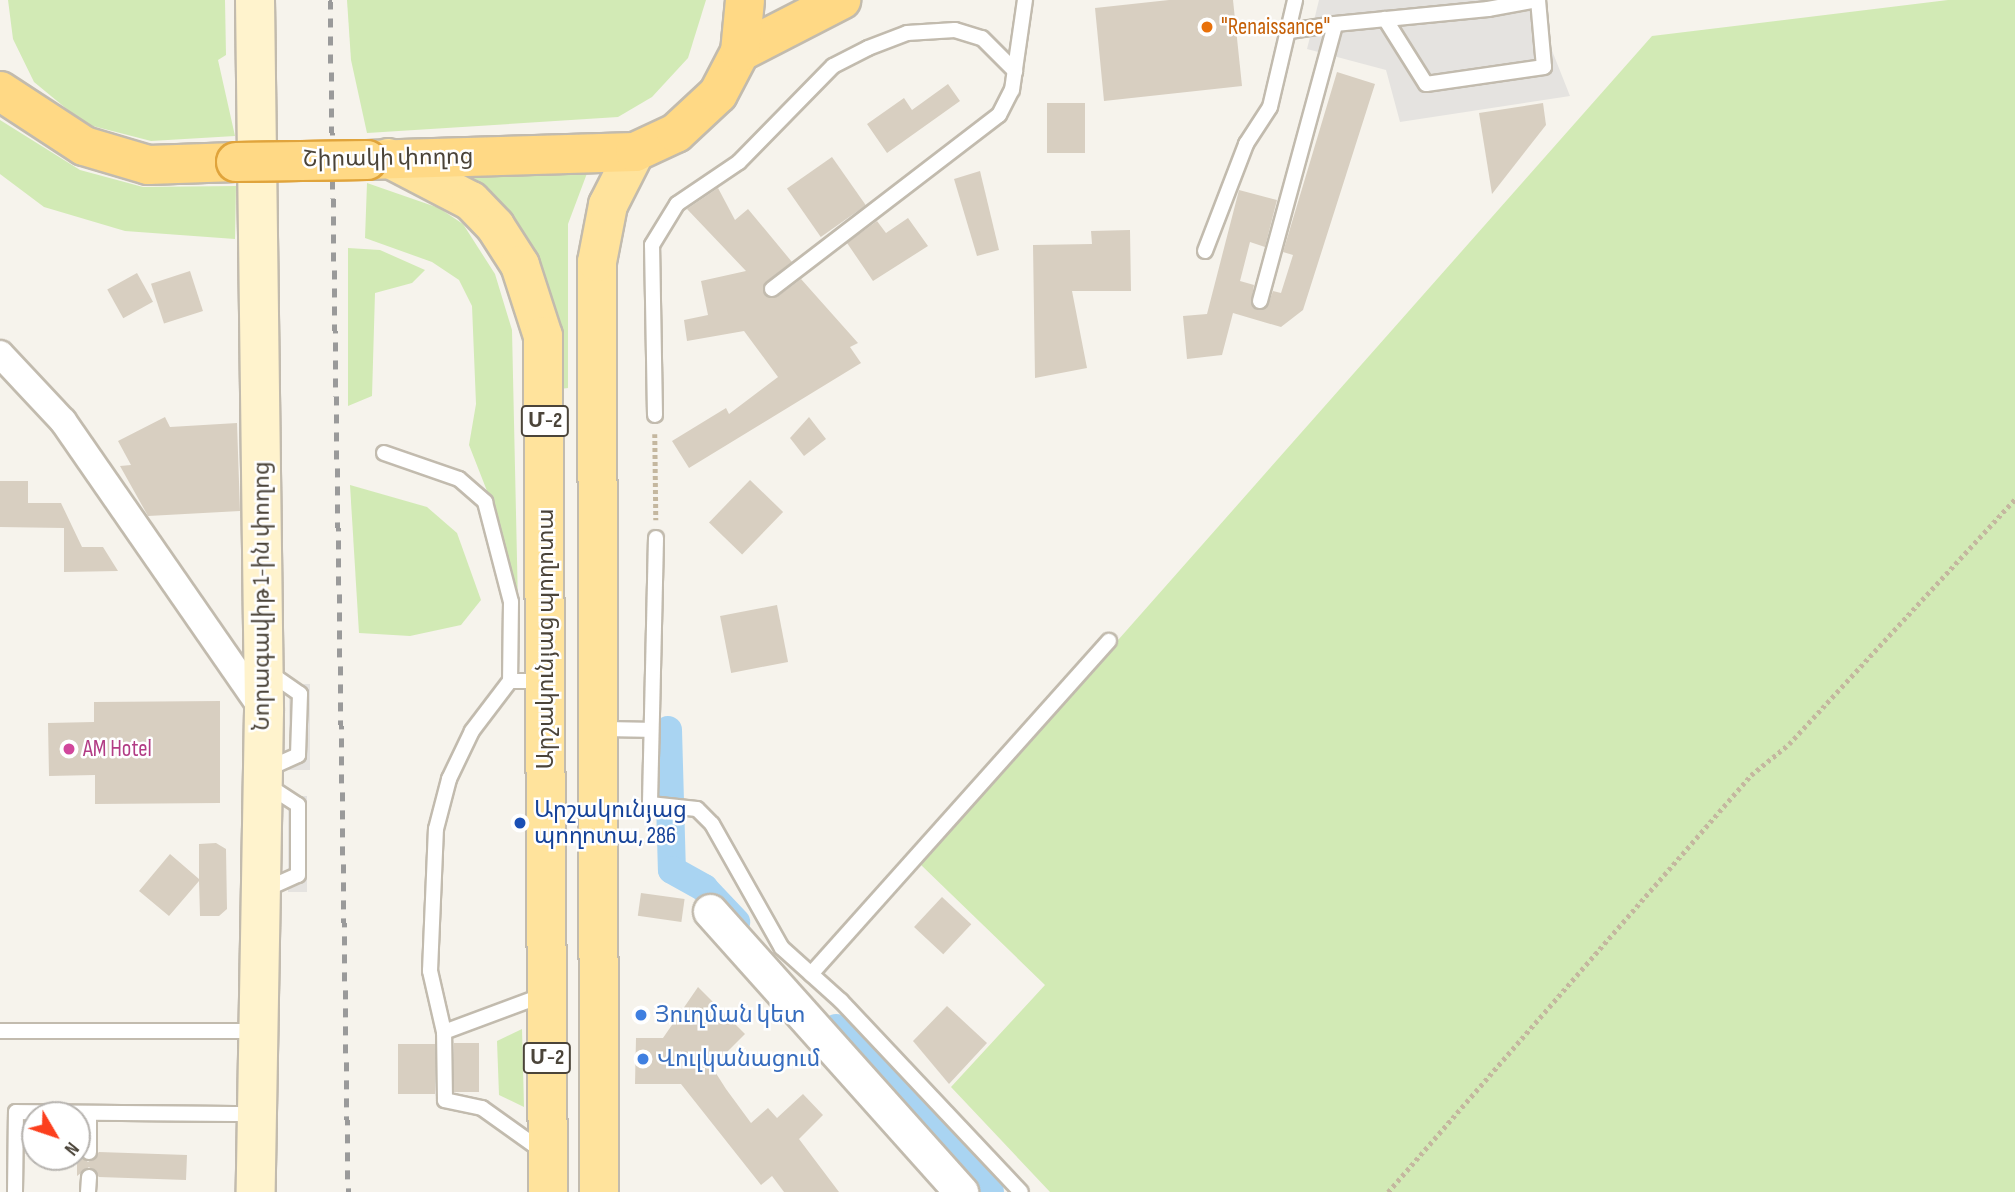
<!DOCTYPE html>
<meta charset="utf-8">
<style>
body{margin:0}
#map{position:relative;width:2015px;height:1192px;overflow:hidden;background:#f6f3ec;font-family:"Sofia Sans Condensed","Noto Sans Armenian",sans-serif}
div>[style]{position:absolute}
.green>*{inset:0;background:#d2eab5}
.parking>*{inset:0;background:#e5e3e0;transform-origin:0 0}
.canal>*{height:28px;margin:-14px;padding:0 14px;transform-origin:14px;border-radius:14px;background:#a9d4f2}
.building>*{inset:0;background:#d8cfc1;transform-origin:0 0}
.path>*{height:4.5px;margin-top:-2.25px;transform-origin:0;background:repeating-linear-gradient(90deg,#c4b79f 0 3.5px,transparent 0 7px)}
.roads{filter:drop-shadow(2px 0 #c2bbae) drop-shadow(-2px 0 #c2bbae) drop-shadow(0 2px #c2bbae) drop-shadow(0 -2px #c2bbae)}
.service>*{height:14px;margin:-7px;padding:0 7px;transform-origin:7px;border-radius:7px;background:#fff}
.minor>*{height:26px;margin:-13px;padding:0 13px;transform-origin:13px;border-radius:13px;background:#fff}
.tertiary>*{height:33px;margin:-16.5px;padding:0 16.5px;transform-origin:16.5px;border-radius:16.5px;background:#fff}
.secondary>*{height:38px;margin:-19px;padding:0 19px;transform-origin:19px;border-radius:19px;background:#fff3cd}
.primary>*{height:38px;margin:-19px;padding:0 19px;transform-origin:19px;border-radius:19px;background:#ffe39c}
.trunk>*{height:38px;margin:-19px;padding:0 19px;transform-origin:19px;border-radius:19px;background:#ffd985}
.rail>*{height:5px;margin-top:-2.5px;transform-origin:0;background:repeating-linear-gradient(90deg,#9a9a9a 0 9px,transparent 0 18px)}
.bridges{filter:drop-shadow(2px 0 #e0a43c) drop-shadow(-2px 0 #e0a43c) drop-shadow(0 2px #e0a43c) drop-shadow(0 -2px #e0a43c)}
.trunk-bridge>*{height:38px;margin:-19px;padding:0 19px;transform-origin:19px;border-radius:19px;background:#ffd985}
.dots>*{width:19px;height:19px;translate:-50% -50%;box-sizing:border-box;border:4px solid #fff;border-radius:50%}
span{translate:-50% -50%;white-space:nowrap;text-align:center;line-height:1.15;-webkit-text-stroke:5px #fff;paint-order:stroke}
.shield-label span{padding:2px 5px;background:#fff;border:2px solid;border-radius:5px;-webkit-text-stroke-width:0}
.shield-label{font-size:21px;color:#4b4439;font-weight:700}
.food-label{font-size:23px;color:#c56008}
.left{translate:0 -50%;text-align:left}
.street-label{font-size:23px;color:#4b4439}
.hotel-label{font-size:23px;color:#b23c85}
.transit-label{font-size:23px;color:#164399}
.shop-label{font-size:23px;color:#366cbe}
.north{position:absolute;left:21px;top:1101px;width:70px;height:70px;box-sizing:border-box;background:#fff;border:2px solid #b7b4b0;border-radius:50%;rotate:129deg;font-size:19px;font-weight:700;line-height:28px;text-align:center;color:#4b4439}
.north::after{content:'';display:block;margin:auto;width:24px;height:32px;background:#fc3f1d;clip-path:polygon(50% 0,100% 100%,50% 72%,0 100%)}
</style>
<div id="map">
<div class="green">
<div style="clip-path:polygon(8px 0,225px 0,226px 55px,218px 60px,235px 136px,151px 141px,85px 124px,34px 82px,13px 39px)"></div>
<div style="clip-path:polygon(347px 0,706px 0,688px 58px,652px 97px,618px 117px,367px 133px,351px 60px)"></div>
<div style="clip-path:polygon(1948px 0,2015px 0,2015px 1192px,1050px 1192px,951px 1087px,1045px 985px,920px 864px,1652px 36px)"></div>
<div style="clip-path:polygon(0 120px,80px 170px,143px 187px,236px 186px,235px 239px,125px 231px,44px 207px,0 174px)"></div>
<div style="clip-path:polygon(589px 168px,568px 224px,568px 388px,560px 389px,462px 174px)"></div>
<div style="clip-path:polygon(367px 183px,439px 208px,463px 224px,495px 274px,512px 330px,518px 605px,498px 519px,469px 445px,476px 404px,472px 306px,459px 280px,432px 262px,365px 238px)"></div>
<div style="clip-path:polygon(348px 248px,380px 250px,425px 270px,412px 283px,375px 293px,372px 396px,348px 406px)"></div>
<div style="clip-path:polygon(350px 485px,427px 507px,457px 533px,481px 600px,461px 625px,410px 636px,359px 633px)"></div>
<div style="clip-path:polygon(522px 1029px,524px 1107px,499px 1095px,497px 1041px)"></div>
</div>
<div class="parking">
<div style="clip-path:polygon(1319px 0,1545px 0,1549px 43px,1570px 96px,1400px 122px,1386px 70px,1307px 49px)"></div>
<div style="left:289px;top:684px;width:21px;height:86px"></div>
<div style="left:288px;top:796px;width:19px;height:96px"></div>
</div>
<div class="canal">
<div style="left:668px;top:730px;width:140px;rotate:88.4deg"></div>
<div style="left:672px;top:870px;width:37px;rotate:29deg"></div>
<div style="left:704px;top:888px;width:47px;rotate:46.7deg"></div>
<div style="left:836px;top:1028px;width:225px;rotate:46.8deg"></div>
</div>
<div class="building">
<div style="clip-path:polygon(1169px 0,1233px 0,1242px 86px,1104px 101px,1095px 8px)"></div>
<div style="clip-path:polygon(1337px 72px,1375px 84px,1303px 310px,1281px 327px,1233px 313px,1222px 355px,1187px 359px,1183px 316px,1207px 314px,1239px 190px,1277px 200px,1265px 247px,1250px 242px,1240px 281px,1254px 285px,1251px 303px,1257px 310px,1267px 307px,1273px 291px,1281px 293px,1293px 255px,1283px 252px)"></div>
<div style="clip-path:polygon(948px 84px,960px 101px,887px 153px,867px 124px,904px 98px,912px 110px)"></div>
<div style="left:1047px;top:103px;width:38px;height:50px"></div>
<div style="clip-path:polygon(1543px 103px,1546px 125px,1492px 194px,1479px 113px)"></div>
<div style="left:832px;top:157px;width:59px;height:55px;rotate:55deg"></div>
<div style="clip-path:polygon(980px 171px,999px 250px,977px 256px,954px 179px)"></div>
<div style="clip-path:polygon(718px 188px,735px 220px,748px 209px,792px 262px,766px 282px,765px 295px,777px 297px,801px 279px,858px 343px,850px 347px,861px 363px,689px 468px,672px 441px,726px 408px,729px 414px,778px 377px,744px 331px,687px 341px,684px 320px,708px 315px,701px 281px,746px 271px,687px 209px)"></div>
<div style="clip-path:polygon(908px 218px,928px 246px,873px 281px,847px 243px,877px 221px,886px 233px)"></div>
<div style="clip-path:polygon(1130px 230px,1131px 291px,1072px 291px,1087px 368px,1035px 378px,1033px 245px,1092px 244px,1091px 231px)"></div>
<div style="left:190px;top:271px;width:42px;height:41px;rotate:72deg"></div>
<div style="left:137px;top:273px;width:33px;height:34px;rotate:61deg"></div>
<div style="clip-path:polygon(165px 417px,170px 427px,237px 423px,240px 511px,148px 516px,120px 466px,131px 465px,118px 441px)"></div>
<div style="clip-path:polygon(809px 417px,826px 439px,804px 456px,790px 438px)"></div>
<div style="left:750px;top:480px;width:46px;height:59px;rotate:44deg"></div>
<div style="clip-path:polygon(0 481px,28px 481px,28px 503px,61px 503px,82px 547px,103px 547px,118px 571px,64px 572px,64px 528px,0 527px)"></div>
<div style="left:777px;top:605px;width:58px;height:58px;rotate:79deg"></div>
<div style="clip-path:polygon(220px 701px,220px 803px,95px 804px,95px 775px,49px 776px,48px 723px,94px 722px,94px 702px)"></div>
<div style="clip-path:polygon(216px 843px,226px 849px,227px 909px,219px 916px,200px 916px,199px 881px,169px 916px,139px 891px,170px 854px,199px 879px,199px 844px)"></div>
<div style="left:641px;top:893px;width:44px;height:23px;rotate:8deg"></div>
<div style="left:942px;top:897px;width:40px;height:41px;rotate:43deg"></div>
<div style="clip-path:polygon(698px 987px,745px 1034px,712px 1067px,726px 1089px,751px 1123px,768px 1108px,777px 1118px,803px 1094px,823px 1115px,799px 1139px,839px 1192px,784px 1192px,772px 1176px,761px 1185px,681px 1084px,635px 1084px,636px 1038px,663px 1038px)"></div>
<div style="clip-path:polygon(947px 1006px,987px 1043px,949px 1084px,913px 1041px)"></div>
<div style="left:454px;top:1043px;width:25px;height:49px"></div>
<div style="left:398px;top:1044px;width:37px;height:50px"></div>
<div style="clip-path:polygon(77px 1151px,88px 1162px,99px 1152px,187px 1155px,186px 1180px,99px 1177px,89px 1167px,77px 1176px)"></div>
</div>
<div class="path">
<div style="left:655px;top:434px;width:86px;rotate:89.3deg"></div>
<div style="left:1388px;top:1192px;width:553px;rotate:-48.96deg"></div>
<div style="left:1751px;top:775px;width:49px;rotate:-39.2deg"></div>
<div style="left:1789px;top:744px;width:333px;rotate:-47.3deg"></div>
</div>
<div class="roads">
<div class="service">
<div style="left:1290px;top:31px;width:46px;rotate:-8.8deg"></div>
<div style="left:1335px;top:24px;width:154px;rotate:-5.6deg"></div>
<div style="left:1488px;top:9px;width:51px;rotate:-10.2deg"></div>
<div style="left:1538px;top:0;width:67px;rotate:84.9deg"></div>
<div style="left:1544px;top:67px;width:119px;rotate:171.8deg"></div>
<div style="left:1426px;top:84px;width:77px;rotate:-122.2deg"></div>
<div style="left:1205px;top:251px;width:115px;rotate:-69deg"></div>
<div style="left:1246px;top:144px;width:44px;rotate:-57deg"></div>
<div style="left:1270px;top:107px;width:110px;rotate:-76.8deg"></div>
<div style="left:772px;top:289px;width:286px;rotate:-37.5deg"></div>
<div style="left:999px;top:115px;width:28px;rotate:-63deg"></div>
<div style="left:1012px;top:90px;width:91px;rotate:-81.8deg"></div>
<div style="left:1260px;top:301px;width:287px;rotate:-74.8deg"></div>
<div style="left:655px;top:415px;width:170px;rotate:-91deg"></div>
<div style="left:652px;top:245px;width:48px;rotate:-58.6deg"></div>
<div style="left:677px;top:204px;width:75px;rotate:-34.1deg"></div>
<div style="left:739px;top:162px;width:134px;rotate:-45.6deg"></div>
<div style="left:833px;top:66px;width:39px;rotate:-27deg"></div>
<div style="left:868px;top:48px;width:42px;rotate:-21deg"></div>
<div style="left:907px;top:33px;width:48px;rotate:-3.6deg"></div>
<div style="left:955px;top:30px;width:28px;rotate:17deg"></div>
<div style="left:982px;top:38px;width:47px;rotate:45deg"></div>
<div style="left:384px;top:453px;width:79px;rotate:19.1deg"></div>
<div style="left:459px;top:479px;width:35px;rotate:41deg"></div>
<div style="left:485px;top:502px;width:103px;rotate:75.4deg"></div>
<div style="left:511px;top:602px;width:79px;rotate:90.7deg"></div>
<div style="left:510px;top:681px;width:35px"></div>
<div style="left:656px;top:538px;width:266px;rotate:91.3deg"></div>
<div style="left:650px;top:804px;width:47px;rotate:6.1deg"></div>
<div style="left:697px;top:809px;width:21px;rotate:45deg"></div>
<div style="left:712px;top:824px;width:142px;rotate:60.6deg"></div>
<div style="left:782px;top:948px;width:79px;rotate:41.9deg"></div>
<div style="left:841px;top:1001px;width:262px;rotate:46.7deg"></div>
<div style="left:599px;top:729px;width:51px;rotate:1.1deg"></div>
<div style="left:267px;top:769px;width:34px;rotate:-24deg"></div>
<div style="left:298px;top:755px;width:61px;rotate:-88.1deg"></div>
<div style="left:300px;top:694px;width:39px;rotate:-145deg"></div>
<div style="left:264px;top:890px;width:37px;rotate:-24deg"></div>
<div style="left:298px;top:875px;width:70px;rotate:-90deg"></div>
<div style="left:298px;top:805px;width:37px;rotate:-147deg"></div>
<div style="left:811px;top:974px;width:447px;rotate:-48.2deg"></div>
<div style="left:0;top:1031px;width:257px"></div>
<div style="left:444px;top:1032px;width:63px;rotate:-102.9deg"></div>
<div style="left:430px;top:971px;width:142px;rotate:-87.6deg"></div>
<div style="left:436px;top:829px;width:52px;rotate:-75.4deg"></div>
<div style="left:449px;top:779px;width:53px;rotate:-64.4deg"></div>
<div style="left:472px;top:731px;width:63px;rotate:-52.8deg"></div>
<div style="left:89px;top:1152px;width:39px;rotate:-90deg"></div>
<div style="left:545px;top:1153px;width:77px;rotate:-144.5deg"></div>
<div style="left:482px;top:1108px;width:38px;rotate:-168deg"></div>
<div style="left:445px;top:1100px;width:68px;rotate:-90.8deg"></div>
<div style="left:444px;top:1032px;width:109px;rotate:-20.4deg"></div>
<div style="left:15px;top:1192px;width:80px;rotate:-89.3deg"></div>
<div style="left:16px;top:1112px;width:239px;rotate:0.5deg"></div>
<div style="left:88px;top:1192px;width:15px;rotate:-86deg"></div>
</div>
<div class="minor">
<div style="left:0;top:354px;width:92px;rotate:46.8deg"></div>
<div style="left:63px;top:421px;width:353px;rotate:55.3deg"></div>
</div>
<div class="tertiary">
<div style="left:710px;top:911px;width:377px;rotate:48.2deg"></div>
</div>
<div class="secondary">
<div style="left:255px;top:0;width:711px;rotate:89.27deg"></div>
<div style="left:264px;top:711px;width:481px;rotate:91deg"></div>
</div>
<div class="primary">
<div style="left:388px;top:158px;width:93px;rotate:27.4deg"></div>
<div style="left:471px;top:201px;width:35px;rotate:46deg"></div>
<div style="left:495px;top:226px;width:46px;rotate:57.3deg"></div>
<div style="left:520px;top:265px;width:75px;rotate:72.1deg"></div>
<div style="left:543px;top:336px;width:856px;rotate:89.67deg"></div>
<div style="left:599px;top:1192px;width:930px;rotate:-90.12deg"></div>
<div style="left:597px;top:262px;width:58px;rotate:-79.1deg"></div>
<div style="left:608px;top:205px;width:59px;rotate:-63deg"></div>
</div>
<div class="trunk">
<div style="left:740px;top:52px;width:114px;rotate:-27.2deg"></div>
<div style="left:0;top:91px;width:100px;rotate:33.2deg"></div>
<div style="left:84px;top:146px;width:67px;rotate:16.5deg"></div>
<div style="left:148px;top:165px;width:88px;rotate:-2deg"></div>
<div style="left:367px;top:160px;width:268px;rotate:-1.7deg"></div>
<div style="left:635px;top:152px;width:45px;rotate:-24.9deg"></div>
<div style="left:676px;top:133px;width:57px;rotate:-42.9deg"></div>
<div style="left:718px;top:94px;width:47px;rotate:-62.4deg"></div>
<div style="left:740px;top:52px;width:52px;rotate:-84.5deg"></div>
</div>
</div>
<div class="rail">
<div style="left:330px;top:0;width:1192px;rotate:89.13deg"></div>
</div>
<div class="bridges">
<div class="trunk-bridge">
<div style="left:236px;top:162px;width:131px;rotate:-0.9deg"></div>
</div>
</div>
<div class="dots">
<div style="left:1207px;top:27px;background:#e8710a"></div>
<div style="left:69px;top:749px;background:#d1479c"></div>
<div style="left:520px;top:823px;background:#1a4fb4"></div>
<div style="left:641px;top:1015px;background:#3f7fe0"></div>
<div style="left:643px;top:1059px;background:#3f7fe0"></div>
</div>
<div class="shield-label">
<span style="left:545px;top:421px">Մ-2</span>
<span style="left:547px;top:1058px">Մ-2</span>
</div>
<div class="food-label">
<span class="left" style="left:1221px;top:27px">"Renaissance"</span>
</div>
<div class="street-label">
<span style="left:388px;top:158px;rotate:-1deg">Շիրակի փողոց</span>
<span style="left:262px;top:596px;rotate:-90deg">Նորագավիթ 1-ին փողոց</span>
<span style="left:546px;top:639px;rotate:-90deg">Արշակունյաց պողոտա</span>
</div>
<div class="hotel-label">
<span class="left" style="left:83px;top:749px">AM Hotel</span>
</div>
<div class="transit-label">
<span class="left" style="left:534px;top:823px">Արշակունյաց<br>պողոտա, 286</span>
</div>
<div class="shop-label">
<span class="left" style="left:655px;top:1015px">Յուղման կետ</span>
<span class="left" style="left:657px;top:1059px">Վուլկանացում</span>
</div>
<div class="north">N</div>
</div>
